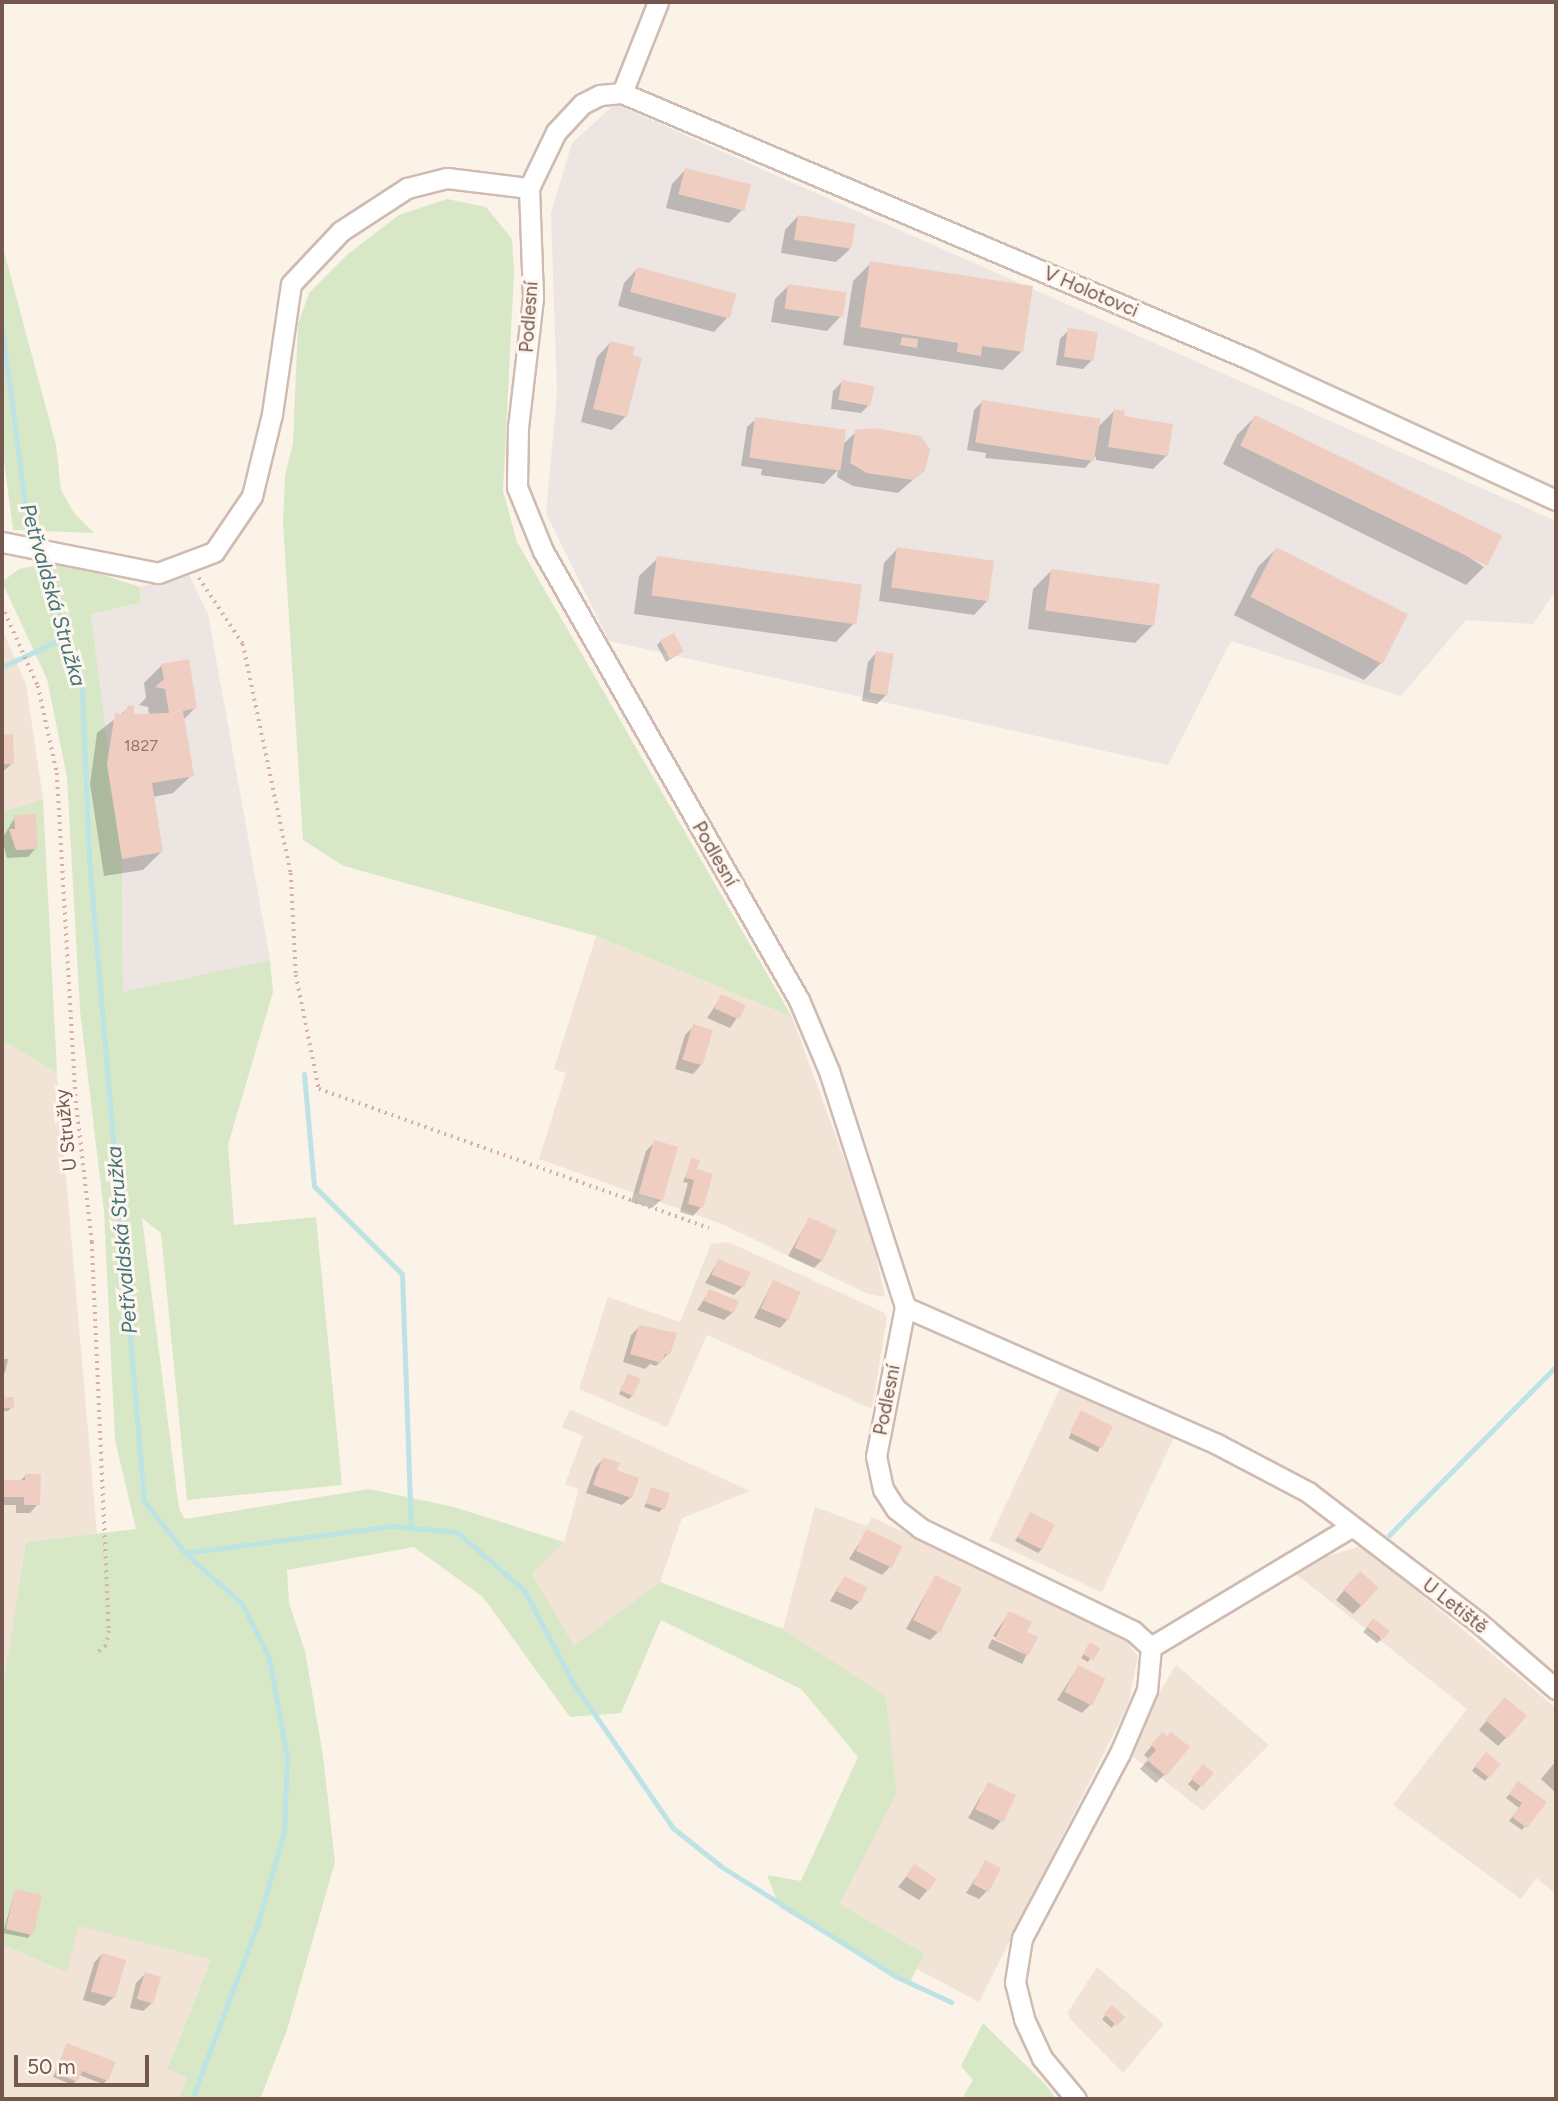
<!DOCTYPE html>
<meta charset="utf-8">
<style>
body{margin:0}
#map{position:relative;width:1558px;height:2101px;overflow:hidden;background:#fbf2e8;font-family:Figtree,sans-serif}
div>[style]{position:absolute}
.residential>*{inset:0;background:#f2e3d7;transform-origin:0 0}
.industrial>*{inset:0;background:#ece5e1}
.green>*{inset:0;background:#d8e8c7}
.shadow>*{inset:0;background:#0003;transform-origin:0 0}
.stream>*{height:5px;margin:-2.5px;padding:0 2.5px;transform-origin:2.5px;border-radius:2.5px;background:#bde3e4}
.building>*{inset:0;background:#efcec1;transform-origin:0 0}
.path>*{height:3.5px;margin-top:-1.75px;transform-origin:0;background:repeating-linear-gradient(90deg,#d4b1a4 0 2px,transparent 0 7px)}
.roads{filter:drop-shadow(2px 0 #cfbbb1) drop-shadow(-2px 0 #cfbbb1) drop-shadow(0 2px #cfbbb1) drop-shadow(0 -2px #cfbbb1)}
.minor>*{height:19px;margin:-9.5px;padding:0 9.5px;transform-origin:9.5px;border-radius:9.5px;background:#fff}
span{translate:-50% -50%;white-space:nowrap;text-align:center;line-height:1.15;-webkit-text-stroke:6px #fef6ee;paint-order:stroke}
.number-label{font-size:16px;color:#93756a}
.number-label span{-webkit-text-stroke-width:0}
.street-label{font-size:19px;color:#74574d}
.water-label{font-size:21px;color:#427578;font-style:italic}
.frame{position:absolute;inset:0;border:4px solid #74574d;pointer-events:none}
.scale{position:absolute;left:14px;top:2055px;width:135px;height:32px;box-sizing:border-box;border:4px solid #74574d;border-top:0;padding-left:9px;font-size:21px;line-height:24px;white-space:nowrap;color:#74574d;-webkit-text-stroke:5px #fef6ee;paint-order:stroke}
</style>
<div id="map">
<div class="residential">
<div style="clip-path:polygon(2px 629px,26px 684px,43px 799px,2px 812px)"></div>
<div style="clip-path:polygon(596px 936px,792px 1017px,870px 1229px,885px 1297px,868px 1294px,722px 1224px,539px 1159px,566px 1073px,554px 1069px)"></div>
<div style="clip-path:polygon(2px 1040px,57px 1073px,97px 1534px,26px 1542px,2px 1692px)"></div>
<div style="clip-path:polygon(728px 1242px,883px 1312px,887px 1317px,872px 1409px,707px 1335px,667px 1427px,579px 1389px,608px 1297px,680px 1322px,711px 1244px)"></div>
<div style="left:1062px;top:1384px;width:124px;height:172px;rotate:25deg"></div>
<div style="clip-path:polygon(570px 1409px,750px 1491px,682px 1518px,660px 1582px,574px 1647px,532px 1574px,564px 1542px,579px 1489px,565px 1484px,583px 1436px,562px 1427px)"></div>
<div style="clip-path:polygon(815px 1507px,867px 1526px,872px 1517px,1122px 1637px,1138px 1656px,1128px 1705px,979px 2002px,917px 1969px,924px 1954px,840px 1904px,897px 1793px,886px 1696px,783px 1629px)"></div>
<div style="clip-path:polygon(1357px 1547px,1367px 1549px,1556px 1708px,1556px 1894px,1536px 1878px,1521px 1899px,1393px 1805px,1467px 1709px,1296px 1574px,1325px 1557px)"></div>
<div style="clip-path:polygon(1176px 1665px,1269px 1745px,1203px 1811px,1125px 1750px)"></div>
<div style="clip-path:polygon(77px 1925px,211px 1960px,167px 2068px,187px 2077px,179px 2099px,2px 2099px,2px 1944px,67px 1973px)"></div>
<div style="clip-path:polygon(1097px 1967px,1164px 2024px,1123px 2073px,1070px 2019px,1068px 2012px)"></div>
</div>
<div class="industrial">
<div style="clip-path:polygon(615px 104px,1556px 521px,1556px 590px,1533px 624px,1466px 620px,1401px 696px,1231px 641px,1168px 765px,609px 641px,546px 513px,557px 393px,551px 213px,572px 143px)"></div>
<div style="clip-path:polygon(188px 573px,208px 614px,270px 960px,123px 993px,122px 859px,91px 614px,140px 603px,140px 587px)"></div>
</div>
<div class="green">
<div style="clip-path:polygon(447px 199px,486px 207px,512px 239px,514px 272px,503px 491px,517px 542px,792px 1017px,596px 936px,344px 866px,303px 840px,283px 523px,285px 476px,293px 443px,298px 324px,309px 293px,348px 254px,399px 215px)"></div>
<div style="clip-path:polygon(2px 244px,56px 445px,61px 490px,74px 513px,94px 533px,13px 530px,2px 445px)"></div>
<div style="clip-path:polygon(61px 561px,140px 587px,140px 603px,91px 614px,122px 859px,123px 992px,270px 960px,273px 992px,228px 1145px,234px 1225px,316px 1217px,342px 1485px,187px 1500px,161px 1233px,142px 1218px,179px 1509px,185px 1519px,369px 1489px,454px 1507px,564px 1542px,532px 1574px,574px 1646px,660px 1582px,783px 1629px,886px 1696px,897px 1793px,840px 1904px,925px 1954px,910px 1982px,780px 1908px,767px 1875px,801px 1881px,858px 1757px,801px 1689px,661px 1620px,621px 1713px,570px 1717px,483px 1597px,414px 1547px,287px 1570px,289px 1603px,305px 1651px,323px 1756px,335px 1862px,287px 2030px,260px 2099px,179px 2099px,187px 2077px,167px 2069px,211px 1960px,78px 1926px,67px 1973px,2px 1944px,2px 1692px,26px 1542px,136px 1529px,115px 1440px,104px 1212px,80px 1010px,67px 777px,47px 679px,2px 582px,19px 569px)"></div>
<div style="clip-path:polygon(43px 799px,57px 1073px,2px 1040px,2px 812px)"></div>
<div style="clip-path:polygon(983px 2023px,1046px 2085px,1056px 2099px,962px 2099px,973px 2080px,961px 2066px)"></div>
</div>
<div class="shadow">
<div style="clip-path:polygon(685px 170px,742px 210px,729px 223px,666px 208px,672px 184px)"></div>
<div style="clip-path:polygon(798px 216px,850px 249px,836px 262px,781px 253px,785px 230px)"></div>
<div style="clip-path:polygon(871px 263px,1021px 352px,1003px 370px,843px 345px,853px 281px)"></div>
<div style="clip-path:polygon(637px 269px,727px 318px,714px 332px,618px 306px,624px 283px)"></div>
<div style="clip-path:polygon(788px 286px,840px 317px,827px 331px,771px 322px,775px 299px)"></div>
<div style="clip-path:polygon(1069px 330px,1092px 360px,1083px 369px,1056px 365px,1060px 339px)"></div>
<div style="clip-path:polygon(610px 343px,626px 416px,612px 430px,581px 422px,597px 357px)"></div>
<div style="clip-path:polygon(842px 382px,869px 405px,861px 413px,831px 409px,833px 391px)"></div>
<div style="clip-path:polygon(982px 402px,1098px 427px,1114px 411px,1167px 455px,1153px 469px,1096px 460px,1096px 456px,1085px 468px,985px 458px,986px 453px,967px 450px,974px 410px)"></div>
<div style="clip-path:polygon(1255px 417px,1484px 567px,1466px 585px,1223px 464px,1237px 435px)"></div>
<div style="clip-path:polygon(756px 419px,841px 446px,856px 432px,924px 470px,898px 493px,853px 486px,837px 477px,838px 470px,824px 484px,761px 475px,762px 469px,741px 466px,747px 427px)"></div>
<div style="clip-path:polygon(897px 549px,987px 601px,974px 615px,879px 601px,884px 563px)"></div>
<div style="clip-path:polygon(1276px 549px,1382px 662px,1364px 680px,1234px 615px,1258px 567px)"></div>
<div style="clip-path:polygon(658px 558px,854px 623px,836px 642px,634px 614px,639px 576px)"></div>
<div style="clip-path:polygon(1051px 571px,1153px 625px,1135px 643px,1028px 629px,1033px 589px)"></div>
<div style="clip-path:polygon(661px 641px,682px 652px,666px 662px,657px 645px)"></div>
<div style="clip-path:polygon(876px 653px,886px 695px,877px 704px,862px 701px,868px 662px)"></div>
<div style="clip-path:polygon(162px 665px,195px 708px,183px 720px,192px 775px,173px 793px,153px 797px,161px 852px,143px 870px,104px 876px,90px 784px,97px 733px,130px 707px,132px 716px,149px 715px,148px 707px,139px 705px,146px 698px,144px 683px)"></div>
<div style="clip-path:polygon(2px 736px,11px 736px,13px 763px,2px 772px)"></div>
<div style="clip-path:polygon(15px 817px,36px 848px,28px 857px,7px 858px,2px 839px)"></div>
<div style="clip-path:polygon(721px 997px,743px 1009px,730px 1028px,707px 1018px)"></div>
<div style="clip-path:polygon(694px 1026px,701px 1065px,693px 1074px,675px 1069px,685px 1035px)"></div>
<div style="clip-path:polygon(655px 1142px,661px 1200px,652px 1208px,631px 1202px,646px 1151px)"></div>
<div style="clip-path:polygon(692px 1160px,701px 1207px,693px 1216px,680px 1212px,688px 1183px,683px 1182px)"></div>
<div style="clip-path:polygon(809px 1219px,823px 1259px,814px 1268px,788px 1256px)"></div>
<div style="clip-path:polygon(718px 1261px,743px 1286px,734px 1295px,705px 1283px)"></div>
<div style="clip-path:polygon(773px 1282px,788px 1319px,780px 1328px,754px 1318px)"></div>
<div style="clip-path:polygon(709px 1292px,733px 1312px,724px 1320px,697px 1310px)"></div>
<div style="clip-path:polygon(639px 1327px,668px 1354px,656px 1366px,650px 1364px,645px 1369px,623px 1362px,631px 1335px)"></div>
<div style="clip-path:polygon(2px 1359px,8px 1359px,5px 1373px,2px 1373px)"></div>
<div style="clip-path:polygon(629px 1375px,633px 1395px,629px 1399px,619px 1394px)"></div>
<div style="clip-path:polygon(2px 1393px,12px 1407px,8px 1411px,2px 1411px)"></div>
<div style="left:1081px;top:1413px;width:32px;height:28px;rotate:26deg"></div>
<div style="clip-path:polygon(603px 1459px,631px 1497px,622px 1505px,586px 1493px,595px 1468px)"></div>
<div style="clip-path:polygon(25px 1476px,38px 1504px,30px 1513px,16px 1513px,16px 1505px,2px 1505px,2px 1481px,19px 1482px)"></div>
<div style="clip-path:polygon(652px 1489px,663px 1508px,659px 1512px,644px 1507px)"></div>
<div style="clip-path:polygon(1031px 1515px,1042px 1549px,1038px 1553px,1015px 1541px)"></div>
<div style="clip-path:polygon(867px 1531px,890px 1567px,882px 1575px,849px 1559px)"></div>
<div style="clip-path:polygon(935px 1577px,939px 1631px,930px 1640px,906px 1629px)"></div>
<div style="clip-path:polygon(844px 1578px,859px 1602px,851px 1610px,830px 1601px)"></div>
<div style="clip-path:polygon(1351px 1582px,1361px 1606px,1353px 1614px,1336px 1600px)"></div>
<div style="clip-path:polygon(1009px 1613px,1030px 1623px,1025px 1633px,1035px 1638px,1027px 1655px,993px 1636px)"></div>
<div style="clip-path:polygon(1374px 1620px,1381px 1640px,1377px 1643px,1363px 1632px)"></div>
<div style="left:992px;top:1639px;width:38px;height:10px;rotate:25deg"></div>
<div style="clip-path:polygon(1090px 1645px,1097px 1648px,1088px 1662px,1081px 1658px)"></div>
<div style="clip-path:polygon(1078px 1667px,1091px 1704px,1082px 1713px,1057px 1700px)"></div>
<div style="clip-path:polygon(1497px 1708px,1507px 1737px,1498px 1746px,1479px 1730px)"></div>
<div style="clip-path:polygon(1154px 1743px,1165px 1774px,1156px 1783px,1140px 1769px,1149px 1759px,1144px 1755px)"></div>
<div style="clip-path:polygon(1482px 1758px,1498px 1765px,1485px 1781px,1472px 1771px)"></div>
<div style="clip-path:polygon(1556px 1761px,1556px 1793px,1541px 1779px)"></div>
<div style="left:1203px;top:1767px;width:11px;height:23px;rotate:41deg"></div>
<div style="clip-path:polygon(988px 1784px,1001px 1821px,993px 1830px,968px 1818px)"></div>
<div style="clip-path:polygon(1515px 1787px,1544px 1802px,1522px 1830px,1509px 1821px,1519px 1808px,1506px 1798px)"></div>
<div style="clip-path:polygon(986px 1862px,987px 1891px,979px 1899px,966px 1893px)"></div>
<div style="clip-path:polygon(915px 1866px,927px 1891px,919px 1900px,898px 1887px)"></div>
<div style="clip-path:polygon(15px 1891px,31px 1934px,28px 1938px,3px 1933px)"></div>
<div style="clip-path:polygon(102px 1954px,113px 1998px,104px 2006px,83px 2000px,94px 1963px)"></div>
<div style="clip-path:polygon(145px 1974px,152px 2003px,143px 2011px,130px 2008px,136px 1983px)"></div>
<div style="left:1112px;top:2008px;width:13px;height:15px;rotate:42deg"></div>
<div style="clip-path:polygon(67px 2045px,107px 2080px,103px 2084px,79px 2075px,73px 2085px,53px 2077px)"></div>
</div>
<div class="stream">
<div style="left:2px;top:329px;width:192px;rotate:82.5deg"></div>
<div style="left:27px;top:519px;width:28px;rotate:71deg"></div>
<div style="left:39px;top:554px;width:142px;rotate:72.3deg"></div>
<div style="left:82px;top:689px;width:170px;rotate:87.6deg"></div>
<div style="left:89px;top:859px;width:644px;rotate:85.1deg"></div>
<div style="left:144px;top:1501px;width:66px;rotate:51.7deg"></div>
<div style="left:185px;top:1553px;width:76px;rotate:41.8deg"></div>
<div style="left:242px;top:1604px;width:60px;rotate:63.4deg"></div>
<div style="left:269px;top:1658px;width:101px;rotate:79.7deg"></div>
<div style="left:287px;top:1757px;width:74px;rotate:92.3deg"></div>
<div style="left:284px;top:1831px;width:96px;rotate:105.8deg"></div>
<div style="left:258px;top:1923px;width:188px;rotate:110.6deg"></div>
<div style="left:2px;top:667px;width:71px;rotate:-25.1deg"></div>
<div style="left:304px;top:1074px;width:112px;rotate:84.9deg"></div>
<div style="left:314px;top:1186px;width:124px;rotate:45deg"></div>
<div style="left:402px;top:1274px;width:252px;rotate:88deg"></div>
<div style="left:1389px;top:1535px;width:238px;rotate:-45.3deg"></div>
<div style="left:185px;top:1553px;width:209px;rotate:-7.4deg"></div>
<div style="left:392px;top:1526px;width:65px;rotate:5.3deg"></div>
<div style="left:457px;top:1532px;width:89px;rotate:40.9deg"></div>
<div style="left:524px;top:1590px;width:105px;rotate:62.2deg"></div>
<div style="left:573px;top:1683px;width:176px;rotate:55.4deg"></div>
<div style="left:673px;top:1828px;width:63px;rotate:38.5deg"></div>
<div style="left:722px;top:1867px;width:204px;rotate:32.2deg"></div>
<div style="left:895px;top:1976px;width:62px;rotate:24.9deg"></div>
</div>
<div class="building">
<div style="left:685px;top:168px;width:68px;height:27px;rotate:14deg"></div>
<div style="left:798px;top:215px;width:58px;height:25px;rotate:9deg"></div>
<div style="clip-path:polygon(870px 261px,1033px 286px,1023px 352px,982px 346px,981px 356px,957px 352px,958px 343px,860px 327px)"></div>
<div style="left:637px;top:267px;width:103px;height:26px;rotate:15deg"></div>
<div style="left:788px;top:284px;width:59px;height:25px;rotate:8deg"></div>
<div style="left:1068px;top:328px;width:30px;height:29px;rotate:8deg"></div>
<div style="clip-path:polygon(902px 337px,918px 339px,917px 348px,900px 345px)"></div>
<div style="clip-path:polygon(610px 341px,635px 347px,633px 355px,642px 358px,627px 417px,593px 409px)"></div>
<div style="left:842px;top:380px;width:33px;height:20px;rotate:11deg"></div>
<div style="left:982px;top:400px;width:120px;height:43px;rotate:9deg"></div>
<div style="clip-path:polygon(1114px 409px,1125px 411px,1124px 416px,1173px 424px,1168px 456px,1108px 447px)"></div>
<div style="left:1255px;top:415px;width:275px;height:34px;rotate:26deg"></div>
<div style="left:755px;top:417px;width:92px;height:41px;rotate:8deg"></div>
<div style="clip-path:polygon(875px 428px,921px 436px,930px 449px,925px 471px,913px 480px,867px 473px,850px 463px,855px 430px)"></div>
<div style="left:897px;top:547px;width:98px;height:41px;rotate:8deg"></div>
<div style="left:1276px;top:547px;width:148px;height:56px;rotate:27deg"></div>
<div style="left:657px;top:556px;width:207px;height:40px;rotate:8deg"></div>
<div style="left:1051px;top:569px;width:110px;height:42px;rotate:8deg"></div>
<div style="left:674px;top:633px;width:21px;height:16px;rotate:62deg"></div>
<div style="left:876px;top:651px;width:18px;height:42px;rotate:9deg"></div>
<div style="clip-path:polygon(189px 659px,197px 708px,183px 711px,194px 776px,152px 783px,163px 852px,122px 859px,107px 764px,115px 713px,123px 714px,129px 705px,134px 706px,134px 714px,169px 713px,165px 689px,155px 687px,164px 679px,161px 664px)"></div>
<div style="left:13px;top:734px;width:30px;height:11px;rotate:88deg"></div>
<div style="clip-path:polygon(36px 814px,38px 849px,16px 850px,9px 829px,15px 829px,14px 815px)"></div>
<div style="left:721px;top:994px;width:27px;height:16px;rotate:24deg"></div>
<div style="left:693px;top:1024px;width:21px;height:37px;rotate:17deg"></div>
<div style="left:654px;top:1140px;width:25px;height:56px;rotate:16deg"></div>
<div style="clip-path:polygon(691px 1158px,700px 1160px,697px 1169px,713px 1174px,703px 1208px,688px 1204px,694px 1180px,685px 1178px)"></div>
<div style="left:809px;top:1217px;width:31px;height:34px;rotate:25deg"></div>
<div style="left:718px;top:1259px;width:35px;height:17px;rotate:22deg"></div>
<div style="left:773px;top:1280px;width:30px;height:31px;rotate:23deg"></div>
<div style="left:709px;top:1289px;width:32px;height:13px;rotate:22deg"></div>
<div style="clip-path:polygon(639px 1325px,677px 1333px,670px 1355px,665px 1354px,661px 1363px,630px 1354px)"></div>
<div style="left:628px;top:1373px;width:14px;height:19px;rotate:25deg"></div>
<div style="clip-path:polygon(2px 1385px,5px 1397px,14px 1397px,14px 1408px,2px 1408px)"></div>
<div style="left:1081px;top:1410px;width:36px;height:25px;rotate:27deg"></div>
<div style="clip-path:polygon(603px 1457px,620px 1463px,617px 1470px,639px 1478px,632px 1498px,593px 1485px)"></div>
<div style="clip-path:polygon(25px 1474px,41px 1474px,40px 1505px,24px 1505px,24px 1497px,2px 1497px,2px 1480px,25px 1480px)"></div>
<div style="left:651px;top:1487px;width:20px;height:17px;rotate:18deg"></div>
<div style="left:1030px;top:1512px;width:28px;height:28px;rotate:27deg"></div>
<div style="left:866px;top:1529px;width:40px;height:24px;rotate:25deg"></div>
<div style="left:1360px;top:1571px;width:25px;height:25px;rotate:42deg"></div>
<div style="left:935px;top:1575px;width:30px;height:50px;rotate:26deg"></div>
<div style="left:844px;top:1576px;width:26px;height:17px;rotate:25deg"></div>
<div style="clip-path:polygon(1009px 1611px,1032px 1622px,1027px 1632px,1038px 1637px,1029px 1655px,995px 1639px)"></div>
<div style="left:1373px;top:1618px;width:21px;height:11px;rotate:37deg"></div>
<div style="left:1090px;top:1642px;width:12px;height:14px;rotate:31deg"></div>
<div style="left:1078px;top:1665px;width:31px;height:30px;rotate:27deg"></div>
<div style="left:1505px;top:1697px;width:29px;height:30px;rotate:41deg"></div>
<div style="clip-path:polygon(1162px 1732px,1167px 1736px,1171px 1732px,1190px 1747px,1166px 1776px,1147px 1760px,1156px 1750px,1151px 1745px)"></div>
<div style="left:1486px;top:1752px;width:19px;height:18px;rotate:39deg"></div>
<div style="left:1203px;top:1764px;width:14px;height:19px;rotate:39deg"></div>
<div style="clip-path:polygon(1518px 1781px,1547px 1802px,1527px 1828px,1512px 1817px,1522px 1803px,1509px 1794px)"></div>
<div style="left:988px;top:1782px;width:31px;height:30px;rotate:25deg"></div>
<div style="left:985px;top:1860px;width:18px;height:27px;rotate:27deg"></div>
<div style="left:914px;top:1864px;width:27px;height:15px;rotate:33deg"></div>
<div style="left:15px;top:1889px;width:28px;height:41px;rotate:13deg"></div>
<div style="left:102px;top:1953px;width:25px;height:40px;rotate:16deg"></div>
<div style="left:145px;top:1972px;width:17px;height:28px;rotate:17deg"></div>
<div style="left:1112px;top:2005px;width:18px;height:12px;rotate:43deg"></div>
<div style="clip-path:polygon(67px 2043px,116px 2062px,108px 2081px,82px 2071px,78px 2082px,55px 2073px)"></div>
</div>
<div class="path">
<div style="left:199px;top:578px;width:79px;rotate:56.3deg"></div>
<div style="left:243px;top:644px;width:234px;rotate:78.2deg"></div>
<div style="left:291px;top:873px;width:102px;rotate:87.2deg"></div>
<div style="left:296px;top:975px;width:116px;rotate:78.6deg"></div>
<div style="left:319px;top:1089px;width:414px;rotate:19.6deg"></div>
<div style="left:2px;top:606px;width:88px;rotate:65.8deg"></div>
<div style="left:38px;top:686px;width:89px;rotate:77.7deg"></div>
<div style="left:57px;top:773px;width:329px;rotate:86.7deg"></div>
<div style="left:76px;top:1101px;width:142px;rotate:83.5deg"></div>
<div style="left:92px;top:1242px;width:389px;rotate:87.5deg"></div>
<div style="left:109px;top:1631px;width:15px;rotate:101deg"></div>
<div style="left:106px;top:1646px;width:14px;rotate:141deg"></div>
</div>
<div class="roads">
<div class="minor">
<div style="left:622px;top:93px;width:98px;rotate:-68.4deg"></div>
<div style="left:529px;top:188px;width:110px;rotate:87.9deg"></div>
<div style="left:533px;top:298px;width:130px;rotate:96.6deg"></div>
<div style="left:518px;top:427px;width:60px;rotate:91deg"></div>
<div style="left:517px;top:487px;width:69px;rotate:67.9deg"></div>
<div style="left:543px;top:551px;width:517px;rotate:60.31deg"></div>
<div style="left:799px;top:1000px;width:77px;rotate:67.1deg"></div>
<div style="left:829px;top:1071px;width:248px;rotate:72.1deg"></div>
<div style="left:905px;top:1307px;width:152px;rotate:101deg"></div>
<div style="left:876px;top:1456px;width:34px;rotate:78deg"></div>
<div style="left:883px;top:1489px;width:24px;rotate:57deg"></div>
<div style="left:896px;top:1509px;width:31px;rotate:38deg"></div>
<div style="left:920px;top:1528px;width:237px;rotate:25.8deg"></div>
<div style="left:1133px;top:1631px;width:24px;rotate:42deg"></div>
<div style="left:1151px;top:1647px;width:43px;rotate:95.3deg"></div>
<div style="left:1147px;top:1690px;width:69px;rotate:113.2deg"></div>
<div style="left:1120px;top:1753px;width:209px;rotate:117.9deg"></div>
<div style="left:1022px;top:1938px;width:45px;rotate:99deg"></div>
<div style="left:1015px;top:1982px;width:38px;rotate:76deg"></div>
<div style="left:1024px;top:2019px;width:43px;rotate:65.2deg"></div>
<div style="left:1042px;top:2058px;width:53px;rotate:50.3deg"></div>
<div style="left:529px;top:188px;width:62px;rotate:-64.3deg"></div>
<div style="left:556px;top:132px;width:38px;rotate:-47deg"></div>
<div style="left:582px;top:104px;width:20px;rotate:-27deg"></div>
<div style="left:600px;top:95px;width:22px;rotate:-5deg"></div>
<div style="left:622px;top:93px;width:681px;rotate:22.99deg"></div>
<div style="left:1249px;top:359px;width:338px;rotate:24.7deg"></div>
<div style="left:2px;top:542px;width:159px;rotate:11.2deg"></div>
<div style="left:158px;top:573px;width:60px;rotate:-20.6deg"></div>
<div style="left:214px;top:552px;width:68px;rotate:-55.8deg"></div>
<div style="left:252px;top:496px;width:84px;rotate:-76.3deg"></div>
<div style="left:272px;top:414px;width:131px;rotate:-81.7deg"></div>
<div style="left:291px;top:284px;width:73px;rotate:-46.7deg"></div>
<div style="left:341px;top:231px;width:79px;rotate:-33.1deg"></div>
<div style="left:407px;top:188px;width:41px;rotate:-14deg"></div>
<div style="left:447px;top:178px;width:83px;rotate:7deg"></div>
<div style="left:905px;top:1307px;width:341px;rotate:23.7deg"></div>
<div style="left:1217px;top:1444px;width:103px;rotate:27.8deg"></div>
<div style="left:1308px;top:1492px;width:214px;rotate:37.4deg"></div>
<div style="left:1478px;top:1622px;width:103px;rotate:40.7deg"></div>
<div style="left:1151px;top:1647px;width:233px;rotate:-31deg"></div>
</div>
</div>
<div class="number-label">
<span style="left:141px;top:746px">1827</span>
</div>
<div class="street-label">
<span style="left:1091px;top:292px;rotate:23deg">V Holotovci</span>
<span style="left:529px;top:317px;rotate:-86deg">Podlesní</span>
<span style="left:715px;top:854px;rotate:60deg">Podlesní</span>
<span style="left:66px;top:1130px;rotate:-96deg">U Stružky</span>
<span style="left:887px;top:1400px;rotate:-79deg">Podlesní</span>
<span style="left:1455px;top:1606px;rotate:38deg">U Letiště</span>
</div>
<div class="water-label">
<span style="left:53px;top:595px;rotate:74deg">Petřvaldská Stružka</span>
<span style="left:122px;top:1240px;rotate:-95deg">Petřvaldská Stružka</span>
</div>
<div class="frame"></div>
<div class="scale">50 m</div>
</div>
